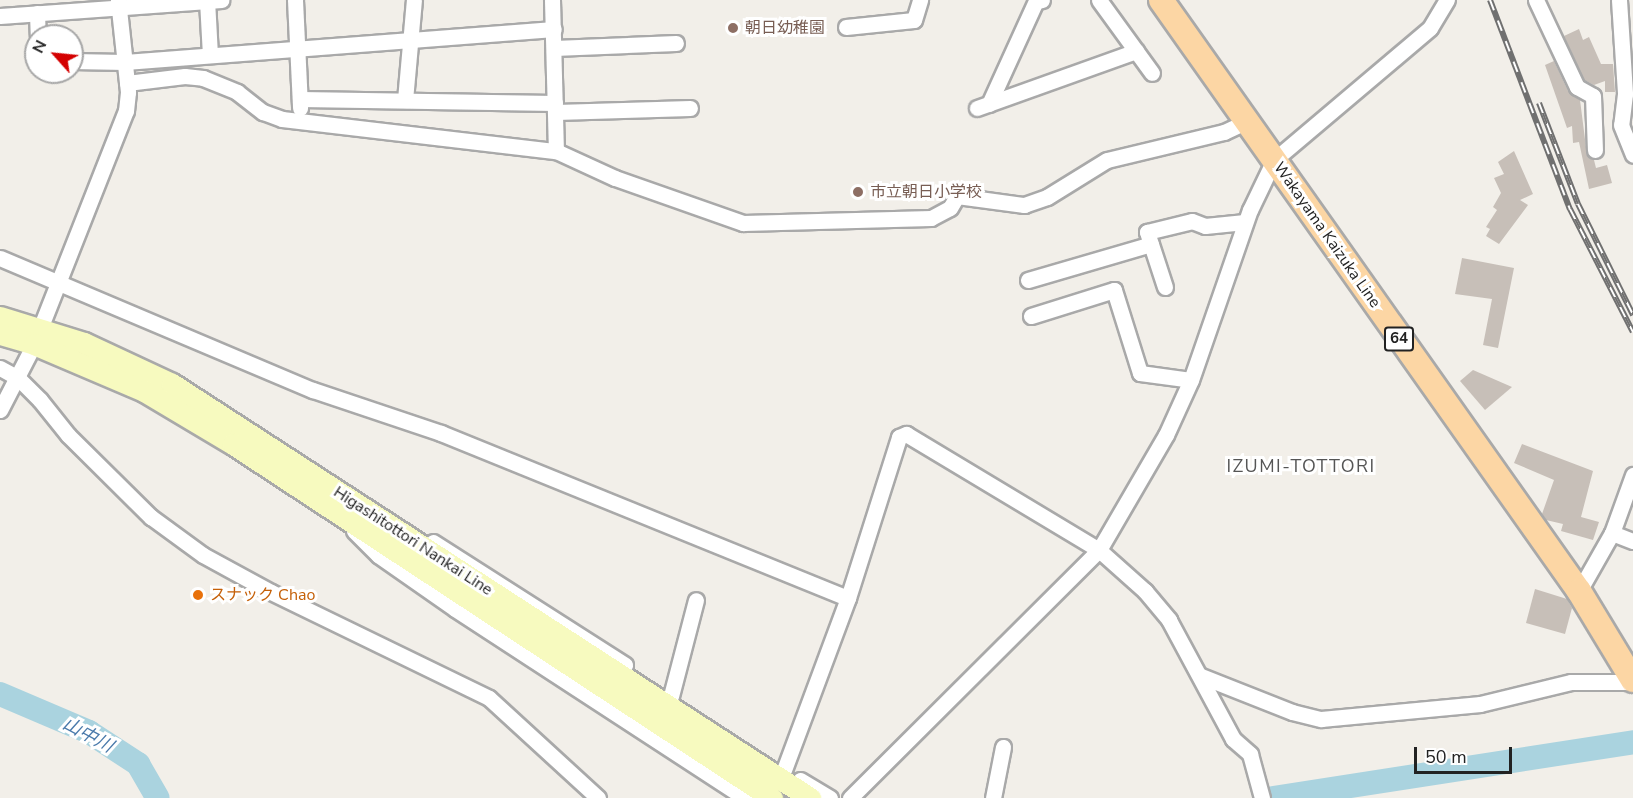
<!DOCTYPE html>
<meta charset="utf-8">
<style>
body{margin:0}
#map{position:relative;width:1633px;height:798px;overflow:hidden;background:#f2efe9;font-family:"Nunito Sans","Noto Sans JP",sans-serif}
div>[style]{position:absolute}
.river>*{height:24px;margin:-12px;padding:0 12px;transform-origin:12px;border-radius:12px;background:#aad3df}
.building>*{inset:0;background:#c7bfb8}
.roads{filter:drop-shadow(2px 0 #a9a9a9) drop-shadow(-2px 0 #a9a9a9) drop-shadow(0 2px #a9a9a9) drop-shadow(0 -2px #a9a9a9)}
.minor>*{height:15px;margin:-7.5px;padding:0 7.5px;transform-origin:7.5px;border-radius:7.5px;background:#fff}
.secondary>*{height:21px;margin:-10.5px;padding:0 10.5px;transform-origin:10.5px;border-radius:10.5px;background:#f7fabf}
.primary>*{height:24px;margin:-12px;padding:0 12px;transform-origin:12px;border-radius:12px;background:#fcd6a4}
.rail>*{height:6px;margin-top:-3px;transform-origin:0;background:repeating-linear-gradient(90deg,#fff 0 11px,#707070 0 22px);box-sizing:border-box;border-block:2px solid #707070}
.dots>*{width:16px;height:16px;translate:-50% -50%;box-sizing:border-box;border:3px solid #fff;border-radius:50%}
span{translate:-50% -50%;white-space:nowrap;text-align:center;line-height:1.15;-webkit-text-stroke:6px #fff;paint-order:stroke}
.shield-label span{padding:2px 4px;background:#fff;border:2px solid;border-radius:4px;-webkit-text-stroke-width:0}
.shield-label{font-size:15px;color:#222;font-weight:700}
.education-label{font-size:16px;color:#785e54}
.left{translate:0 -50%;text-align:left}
.street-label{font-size:16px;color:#222}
.food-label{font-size:16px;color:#c56008}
.neighbourhood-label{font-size:18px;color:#555;letter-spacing:1.5px}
.water-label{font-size:18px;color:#4a7aab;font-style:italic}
.north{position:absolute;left:24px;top:24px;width:60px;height:60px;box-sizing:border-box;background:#fff;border:2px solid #a7a7a7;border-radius:50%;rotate:297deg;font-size:16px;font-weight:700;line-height:24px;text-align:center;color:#222}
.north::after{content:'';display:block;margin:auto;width:21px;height:27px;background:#d40000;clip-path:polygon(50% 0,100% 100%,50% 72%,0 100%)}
.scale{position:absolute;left:1414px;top:747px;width:98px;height:27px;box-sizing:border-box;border:3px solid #222;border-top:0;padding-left:8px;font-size:18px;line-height:21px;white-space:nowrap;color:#222;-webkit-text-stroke:4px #fff;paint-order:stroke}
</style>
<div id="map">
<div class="river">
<div style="left:0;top:694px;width:97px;rotate:23.1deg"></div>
<div style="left:89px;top:732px;width:59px;rotate:33.1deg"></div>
<div style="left:138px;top:764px;width:39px;rotate:60deg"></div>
<div style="left:1273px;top:798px;width:364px;rotate:-8.8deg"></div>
</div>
<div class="building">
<div style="clip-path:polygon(1579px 29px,1583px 40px,1589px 37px,1601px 64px,1613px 64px,1615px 92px,1605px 92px,1605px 81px,1594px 85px,1584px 80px,1564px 36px)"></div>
<div style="clip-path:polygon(1554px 61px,1568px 91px,1580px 100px,1587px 155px,1594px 160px,1596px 168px,1607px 165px,1612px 183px,1589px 189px,1579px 142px,1573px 143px,1572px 126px,1567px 128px,1545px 65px)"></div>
<div style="clip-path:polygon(1514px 151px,1533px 194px,1520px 200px,1528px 205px,1499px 244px,1486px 236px,1490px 229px,1486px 227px,1497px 210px,1493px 207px,1501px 193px,1494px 178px,1504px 174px,1498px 162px)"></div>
<div style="clip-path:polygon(1462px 258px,1514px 268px,1498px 348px,1483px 345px,1492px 299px,1455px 294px)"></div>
<div style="clip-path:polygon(1473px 370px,1512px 387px,1485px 410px,1460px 381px)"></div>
<div style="clip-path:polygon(1522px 444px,1593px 471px,1581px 517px,1599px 522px,1593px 540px,1561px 531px,1563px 524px,1546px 520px,1542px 514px,1554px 480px,1514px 463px)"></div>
<div style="clip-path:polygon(1535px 589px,1567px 599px,1572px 608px,1565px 634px,1526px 623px)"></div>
</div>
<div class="roads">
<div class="minor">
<div style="left:207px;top:0;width:55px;rotate:86.9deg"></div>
<div style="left:295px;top:0;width:108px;rotate:87.3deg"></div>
<div style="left:552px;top:0;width:151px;rotate:88.5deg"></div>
<div style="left:1099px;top:0;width:90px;rotate:54deg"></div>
<div style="left:1536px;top:0;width:96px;rotate:64.8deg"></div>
<div style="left:1577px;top:87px;width:18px;rotate:29deg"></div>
<div style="left:1593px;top:96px;width:54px;rotate:87.9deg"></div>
<div style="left:1619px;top:0;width:94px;rotate:86.3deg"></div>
<div style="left:1625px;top:94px;width:31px;rotate:97deg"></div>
<div style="left:1621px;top:125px;width:32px;rotate:68deg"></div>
<div style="left:37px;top:13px;width:23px;rotate:88deg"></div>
<div style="left:0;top:16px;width:222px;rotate:-4.1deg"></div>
<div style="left:846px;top:27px;width:68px;rotate:-5.9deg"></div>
<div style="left:914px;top:20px;width:21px;rotate:-73deg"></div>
<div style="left:554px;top:48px;width:122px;rotate:-2.3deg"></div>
<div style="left:72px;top:61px;width:53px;rotate:1.1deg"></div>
<div style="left:125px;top:62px;width:430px;rotate:-4.4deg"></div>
<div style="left:127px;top:83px;width:58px;rotate:-6.9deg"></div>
<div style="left:185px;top:76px;width:18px;rotate:6deg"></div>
<div style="left:203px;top:78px;width:37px;rotate:22deg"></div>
<div style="left:237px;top:92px;width:33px;rotate:38deg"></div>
<div style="left:263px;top:112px;width:20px;rotate:20deg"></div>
<div style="left:282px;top:119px;width:276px;rotate:6.7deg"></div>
<div style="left:556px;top:151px;width:65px;rotate:24.6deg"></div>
<div style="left:615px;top:178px;width:136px;rotate:19.4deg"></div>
<div style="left:743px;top:223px;width:188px;rotate:-1.5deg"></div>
<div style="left:931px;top:218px;width:21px;rotate:-28deg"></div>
<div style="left:950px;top:208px;width:14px;rotate:-60deg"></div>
<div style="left:957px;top:196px;width:68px;rotate:7.7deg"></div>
<div style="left:1024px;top:205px;width:24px;rotate:-19deg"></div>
<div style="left:1047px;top:197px;width:70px;rotate:-31.7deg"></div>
<div style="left:1107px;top:160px;width:120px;rotate:-13.5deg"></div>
<div style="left:1224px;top:132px;width:26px;rotate:-25deg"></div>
<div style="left:300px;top:99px;width:255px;rotate:0.9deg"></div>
<div style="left:405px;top:100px;width:100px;rotate:-84.9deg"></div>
<div style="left:989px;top:104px;width:113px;rotate:-65.5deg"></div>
<div style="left:1036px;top:1px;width:6px;rotate:-9deg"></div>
<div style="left:977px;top:108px;width:169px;rotate:-19.7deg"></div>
<div style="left:556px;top:112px;width:134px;rotate:-1.7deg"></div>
<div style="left:0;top:258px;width:340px;rotate:22.9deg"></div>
<div style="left:313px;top:390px;width:135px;rotate:18.6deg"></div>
<div style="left:441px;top:433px;width:439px;rotate:22.1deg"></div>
<div style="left:1028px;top:280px;width:128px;rotate:-16.3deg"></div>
<div style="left:1165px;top:287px;width:58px;rotate:-108.1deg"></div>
<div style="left:1147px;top:232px;width:46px;rotate:-13.7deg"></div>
<div style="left:1192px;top:221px;width:14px;rotate:21deg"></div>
<div style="left:1205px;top:226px;width:40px;rotate:-5.7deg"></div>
<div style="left:1031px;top:316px;width:87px;rotate:-17.4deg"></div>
<div style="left:1114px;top:290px;width:87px;rotate:72.6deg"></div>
<div style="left:1140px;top:373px;width:51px;rotate:7.8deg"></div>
<div style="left:0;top:368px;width:21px;rotate:29deg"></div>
<div style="left:18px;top:378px;width:31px;rotate:45deg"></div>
<div style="left:40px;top:400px;width:45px;rotate:51.3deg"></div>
<div style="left:68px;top:435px;width:117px;rotate:44.7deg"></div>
<div style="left:151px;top:517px;width:64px;rotate:36.2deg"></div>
<div style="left:203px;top:555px;width:77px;rotate:28.6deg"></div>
<div style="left:271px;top:592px;width:242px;rotate:25.9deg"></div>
<div style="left:489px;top:698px;width:148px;rotate:42.5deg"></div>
<div style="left:0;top:410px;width:74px;rotate:-62.7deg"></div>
<div style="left:34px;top:344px;width:251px;rotate:-68.5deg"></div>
<div style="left:126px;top:111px;width:19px;rotate:-84deg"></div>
<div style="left:128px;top:92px;width:93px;rotate:-96.2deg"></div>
<div style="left:354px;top:531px;width:34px;rotate:45deg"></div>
<div style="left:378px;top:555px;width:94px;rotate:35deg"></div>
<div style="left:455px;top:609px;width:346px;rotate:33.1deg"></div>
<div style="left:1612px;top:533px;width:22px;rotate:21deg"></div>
<div style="left:433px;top:542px;width:228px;rotate:32.6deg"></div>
<div style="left:1579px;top:591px;width:67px;rotate:-60.4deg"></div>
<div style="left:1612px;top:533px;width:62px;rotate:-70.1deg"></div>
<div style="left:1201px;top:676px;width:98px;rotate:21.6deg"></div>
<div style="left:1292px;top:712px;width:30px;rotate:14deg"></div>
<div style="left:1321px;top:719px;width:160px;rotate:-5.4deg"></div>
<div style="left:1480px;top:704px;width:94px;rotate:-13.6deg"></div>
<div style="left:1571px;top:682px;width:62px"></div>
<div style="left:671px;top:696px;width:99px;rotate:-75.4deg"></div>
<div style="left:784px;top:770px;width:184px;rotate:-69.6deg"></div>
<div style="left:848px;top:598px;width:169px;rotate:-72.4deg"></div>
<div style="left:899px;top:437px;width:8px;rotate:-23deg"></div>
<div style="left:906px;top:434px;width:225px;rotate:31deg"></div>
<div style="left:1099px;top:550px;width:62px;rotate:41.7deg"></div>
<div style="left:1145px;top:591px;width:38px;rotate:50deg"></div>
<div style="left:1169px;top:620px;width:135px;rotate:61.7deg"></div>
<div style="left:1233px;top:739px;width:23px;rotate:41deg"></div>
<div style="left:1250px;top:754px;width:46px;rotate:74.7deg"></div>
<div style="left:800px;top:780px;width:35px;rotate:31deg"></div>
<div style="left:850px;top:798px;width:351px;rotate:-44.9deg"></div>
<div style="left:1099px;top:550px;width:133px;rotate:-59.8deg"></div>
<div style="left:1166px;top:435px;width:60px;rotate:-65.6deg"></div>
<div style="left:1191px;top:380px;width:180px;rotate:-70.9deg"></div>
<div style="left:1250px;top:210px;width:55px;rotate:-64.4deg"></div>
<div style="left:1274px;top:160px;width:204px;rotate:-40.2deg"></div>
<div style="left:1430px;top:28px;width:33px;rotate:-59deg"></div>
<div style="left:993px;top:798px;width:52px;rotate:-78.9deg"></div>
</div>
<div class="secondary">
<div style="left:0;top:317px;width:88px;rotate:17.2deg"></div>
<div style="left:84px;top:343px;width:97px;rotate:25deg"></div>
<div style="left:172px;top:384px;width:761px;rotate:32.98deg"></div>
<div style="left:0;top:334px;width:35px;rotate:16deg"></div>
<div style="left:34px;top:344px;width:120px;rotate:23.1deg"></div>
<div style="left:144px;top:391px;width:104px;rotate:30.8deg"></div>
<div style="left:233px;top:444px;width:645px;rotate:33.3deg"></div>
</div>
<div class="primary">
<div style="left:1161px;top:0;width:724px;rotate:54.73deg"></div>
<div style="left:1579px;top:591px;width:104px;rotate:58.8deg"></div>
</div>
</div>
<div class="rail">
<div style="left:1490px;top:0;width:224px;rotate:69.1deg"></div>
<div style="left:1570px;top:209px;width:138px;rotate:62.9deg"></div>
<div style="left:1539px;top:103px;width:108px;rotate:68.9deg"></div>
<div style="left:1578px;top:204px;width:124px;rotate:63.6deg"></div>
</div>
<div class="dots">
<div style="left:733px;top:28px;background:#8d6e63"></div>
<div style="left:858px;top:192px;background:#8d6e63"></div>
<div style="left:198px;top:595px;background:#e8710a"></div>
</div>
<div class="shield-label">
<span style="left:1399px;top:339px">64</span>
</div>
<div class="education-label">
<span class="left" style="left:745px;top:28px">朝日幼稚園</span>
<span class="left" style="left:870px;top:192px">市立朝日小学校</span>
</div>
<div class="street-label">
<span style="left:1327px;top:235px;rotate:55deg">Wakayama Kaizuka Line</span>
<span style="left:413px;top:541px;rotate:33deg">Higashitottori Nankai Line</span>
</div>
<div class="food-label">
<span class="left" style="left:210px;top:595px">スナック Chao</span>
</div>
<div class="neighbourhood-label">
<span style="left:1301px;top:466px">IZUMI-TOTTORI</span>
</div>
<div class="water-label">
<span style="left:88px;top:735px;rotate:28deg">山中川</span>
</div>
<div class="north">N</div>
<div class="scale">50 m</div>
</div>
